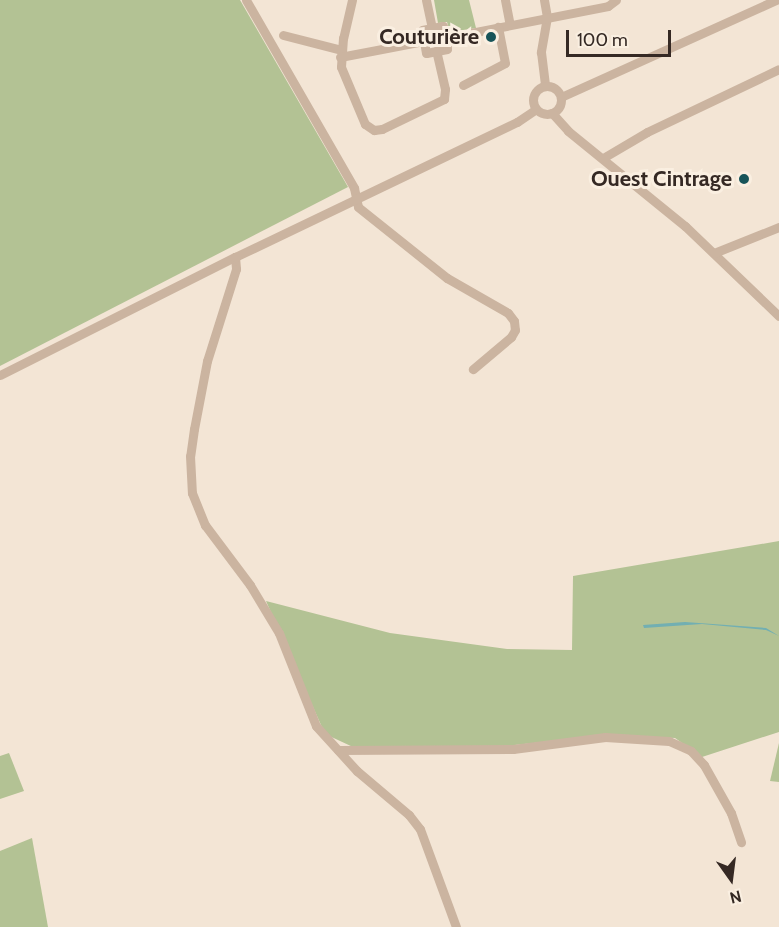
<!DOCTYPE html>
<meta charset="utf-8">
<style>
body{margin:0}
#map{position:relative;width:779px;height:927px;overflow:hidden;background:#f3e5d5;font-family:Cabin,sans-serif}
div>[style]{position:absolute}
.green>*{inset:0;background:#b3c294}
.water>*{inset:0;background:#72afb2}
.minor>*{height:9px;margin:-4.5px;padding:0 4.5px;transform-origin:4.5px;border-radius:4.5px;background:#cbb4a0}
.minor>.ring{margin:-4.5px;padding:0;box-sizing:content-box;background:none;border:9px solid #cbb4a0;border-radius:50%}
.dots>*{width:16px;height:16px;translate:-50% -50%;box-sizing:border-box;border:3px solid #faefe1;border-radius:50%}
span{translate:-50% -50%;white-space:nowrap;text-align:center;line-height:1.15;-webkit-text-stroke:6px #faefe1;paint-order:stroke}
.poi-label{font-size:22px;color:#352924;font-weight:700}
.right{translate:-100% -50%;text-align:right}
.north{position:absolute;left:701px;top:849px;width:60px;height:60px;-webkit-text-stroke:4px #faefe1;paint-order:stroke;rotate:166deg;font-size:16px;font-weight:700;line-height:24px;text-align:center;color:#352924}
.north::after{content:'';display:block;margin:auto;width:21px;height:27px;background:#352924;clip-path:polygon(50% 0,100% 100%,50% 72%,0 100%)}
.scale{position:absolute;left:566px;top:30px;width:105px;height:27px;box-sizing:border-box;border:3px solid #352924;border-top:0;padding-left:8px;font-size:18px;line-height:21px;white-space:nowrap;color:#352924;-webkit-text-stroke:4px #faefe1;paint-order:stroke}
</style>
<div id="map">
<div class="green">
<div style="clip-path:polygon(0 0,240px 0,348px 187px,0 366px)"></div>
<div style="clip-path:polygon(434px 0,469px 0,476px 28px,450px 32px,447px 22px,438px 23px)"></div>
<div style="clip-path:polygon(779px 541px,779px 732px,702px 757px,675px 738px,607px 735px,496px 747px,353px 747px,325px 734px,266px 601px,390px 633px,507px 649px,572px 650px,573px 576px)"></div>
<div style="clip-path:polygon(779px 743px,779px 782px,770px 781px)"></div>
<div style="clip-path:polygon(9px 753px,24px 791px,0 799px,0 756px)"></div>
<div style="clip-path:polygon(32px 838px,48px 927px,0 927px,0 851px)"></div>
</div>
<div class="water">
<div style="clip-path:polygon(685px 622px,766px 628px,779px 636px,766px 630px,702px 624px,644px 628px,643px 625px)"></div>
</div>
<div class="minor">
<div style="left:246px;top:0;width:217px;rotate:60.1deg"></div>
<div style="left:354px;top:188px;width:19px;rotate:78deg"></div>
<div style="left:358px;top:207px;width:114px;rotate:38.6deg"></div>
<div style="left:447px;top:278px;width:70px;rotate:29.8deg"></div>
<div style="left:508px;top:313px;width:10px;rotate:53deg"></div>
<div style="left:514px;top:321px;width:9px;rotate:84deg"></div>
<div style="left:515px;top:330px;width:8px;rotate:120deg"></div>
<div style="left:511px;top:337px;width:50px;rotate:139.9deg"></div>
<div style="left:352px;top:0;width:39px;rotate:103deg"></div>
<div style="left:343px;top:38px;width:29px;rotate:94deg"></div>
<div style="left:341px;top:67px;width:62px;rotate:67.2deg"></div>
<div style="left:365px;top:124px;width:11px;rotate:34deg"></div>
<div style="left:374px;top:130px;width:8px;rotate:-7deg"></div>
<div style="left:382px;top:129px;width:69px;rotate:-25.8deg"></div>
<div style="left:444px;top:99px;width:10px;rotate:-84deg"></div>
<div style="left:445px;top:89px;width:39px;rotate:-103deg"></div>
<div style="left:426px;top:0;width:29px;rotate:78deg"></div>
<div style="left:505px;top:0;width:25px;rotate:79deg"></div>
<div style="left:544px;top:0;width:17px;rotate:80deg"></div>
<div style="left:547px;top:17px;width:36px;rotate:100deg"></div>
<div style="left:541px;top:52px;width:34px;rotate:83deg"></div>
<div style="left:443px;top:26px;width:23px;rotate:80deg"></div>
<div style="left:447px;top:49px;width:21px;rotate:169deg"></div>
<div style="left:426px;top:53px;width:23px;rotate:-100deg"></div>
<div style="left:422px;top:30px;width:21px;rotate:-11deg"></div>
<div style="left:283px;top:35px;width:61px;rotate:14.3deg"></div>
<div style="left:445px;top:38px;width:166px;rotate:-11.1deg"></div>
<div style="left:608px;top:6px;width:10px;rotate:-37deg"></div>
<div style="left:340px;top:57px;width:86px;rotate:-10.8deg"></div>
<div style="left:463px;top:85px;width:47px;rotate:-27.6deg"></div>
<div style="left:505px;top:63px;width:37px;rotate:-101deg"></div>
<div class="ring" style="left:533px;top:86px;width:19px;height:19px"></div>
<div style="left:561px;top:97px;width:236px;rotate:-24.3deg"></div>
<div style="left:552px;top:113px;width:24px;rotate:48deg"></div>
<div style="left:568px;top:131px;width:151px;rotate:39.1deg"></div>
<div style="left:685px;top:226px;width:130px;rotate:43.8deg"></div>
<div style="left:603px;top:158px;width:51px;rotate:-30.6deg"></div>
<div style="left:647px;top:132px;width:146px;rotate:-25.5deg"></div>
<div style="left:714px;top:253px;width:70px;rotate:-21.8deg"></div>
<div style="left:235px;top:257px;width:12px;rotate:85deg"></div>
<div style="left:236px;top:269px;width:96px;rotate:107.5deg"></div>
<div style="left:207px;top:361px;width:69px;rotate:100.8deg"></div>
<div style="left:194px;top:429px;width:27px;rotate:98deg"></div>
<div style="left:190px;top:456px;width:37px;rotate:87deg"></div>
<div style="left:192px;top:493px;width:35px;rotate:68deg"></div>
<div style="left:205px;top:525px;width:75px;rotate:53.1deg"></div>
<div style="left:250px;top:585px;width:56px;rotate:58.9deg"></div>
<div style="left:279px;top:633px;width:100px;rotate:68.3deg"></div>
<div style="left:316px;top:726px;width:61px;rotate:47.7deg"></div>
<div style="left:357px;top:771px;width:68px;rotate:40.2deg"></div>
<div style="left:409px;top:815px;width:18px;rotate:52deg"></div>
<div style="left:420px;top:829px;width:104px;rotate:69.8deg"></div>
<div style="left:0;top:375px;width:263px;rotate:-26.7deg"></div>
<div style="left:235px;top:257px;width:313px;rotate:-25.6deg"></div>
<div style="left:517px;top:122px;width:23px;rotate:-34deg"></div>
<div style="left:338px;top:750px;width:175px;rotate:-0.3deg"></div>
<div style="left:513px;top:749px;width:93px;rotate:-7.4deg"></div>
<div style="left:605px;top:737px;width:64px;rotate:3.6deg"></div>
<div style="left:669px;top:741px;width:24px;rotate:24deg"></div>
<div style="left:691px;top:751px;width:19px;rotate:47deg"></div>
<div style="left:704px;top:765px;width:55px;rotate:60.6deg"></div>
<div style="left:731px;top:813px;width:31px;rotate:71deg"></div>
</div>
<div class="dots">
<div style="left:491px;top:37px;background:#175459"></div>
<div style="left:744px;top:179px;background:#175459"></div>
</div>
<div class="poi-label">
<span class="right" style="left:479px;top:37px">Couturière</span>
<span class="right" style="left:732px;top:179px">Ouest Cintrage</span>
</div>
<div class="north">N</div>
<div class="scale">100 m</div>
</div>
